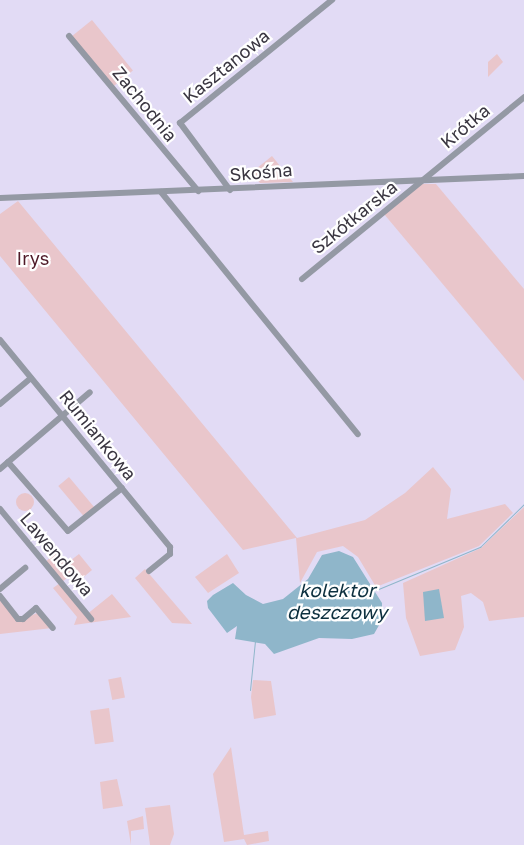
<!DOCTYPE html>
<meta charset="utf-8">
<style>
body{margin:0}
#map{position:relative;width:524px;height:845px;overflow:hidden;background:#e2dbf5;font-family:"Golos Text",sans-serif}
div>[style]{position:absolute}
.green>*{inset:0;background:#e9c6cb;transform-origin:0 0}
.round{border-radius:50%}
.water>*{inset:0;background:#8fb6ca}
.stream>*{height:1px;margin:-0.5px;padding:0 0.5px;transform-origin:0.5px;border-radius:0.5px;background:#8fb6ca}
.minor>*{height:6px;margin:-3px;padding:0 3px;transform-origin:3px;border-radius:3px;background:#9499a4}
span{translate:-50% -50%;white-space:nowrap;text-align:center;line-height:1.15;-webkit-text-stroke:4.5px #fff;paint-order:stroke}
.street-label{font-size:18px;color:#3a3641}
.park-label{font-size:18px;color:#4e1927}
.water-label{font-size:19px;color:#0d303f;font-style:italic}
</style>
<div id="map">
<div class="green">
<div style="left:92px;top:20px;width:65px;height:26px;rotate:51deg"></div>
<div style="clip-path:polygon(497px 54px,503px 62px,488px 77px,488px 62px)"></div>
<div style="clip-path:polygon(272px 156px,293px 182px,260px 183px,251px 173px)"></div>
<div style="clip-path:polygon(422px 184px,436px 184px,524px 289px,524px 381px,384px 214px)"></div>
<div style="clip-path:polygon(18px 201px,297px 538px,365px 520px,405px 493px,433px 467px,451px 489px,447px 519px,505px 504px,513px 513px,479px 546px,376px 587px,358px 557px,343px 546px,317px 552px,300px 583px,296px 538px,243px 550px,0 256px,0 214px)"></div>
<div style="left:69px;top:477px;width:39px;height:14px;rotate:50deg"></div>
<div class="round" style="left:16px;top:493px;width:18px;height:18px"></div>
<div style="clip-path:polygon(524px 507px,524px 617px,489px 621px,483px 602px,471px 593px,461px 596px,464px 627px,455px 650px,420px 656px,406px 618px,403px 583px,481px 548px)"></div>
<div style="clip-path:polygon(56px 553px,66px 564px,79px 554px,92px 570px,79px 581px,73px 573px,62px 582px,45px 562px)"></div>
<div style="clip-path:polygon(227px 554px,239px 573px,208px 593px,195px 577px)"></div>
<div style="clip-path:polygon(145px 569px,192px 624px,172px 623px,135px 578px)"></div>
<div style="clip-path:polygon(60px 583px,86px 615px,112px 594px,131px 617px,74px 625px,77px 617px,53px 588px)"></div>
<div style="clip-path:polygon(0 599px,19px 621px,37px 613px,52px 628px,0 634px)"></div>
<div style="left:121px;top:677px;width:21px;height:13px;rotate:79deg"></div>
<div style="clip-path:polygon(253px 680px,271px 681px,276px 715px,254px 719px,251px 697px)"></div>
<div style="left:109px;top:708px;width:34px;height:19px;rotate:82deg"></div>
<div style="clip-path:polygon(231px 747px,244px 835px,268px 831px,269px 841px,247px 845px,244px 839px,224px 842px,213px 774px)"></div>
<div style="clip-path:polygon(117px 779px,123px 806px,103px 809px,100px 782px)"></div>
<div style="clip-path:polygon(170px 805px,174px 834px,170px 845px,150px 845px,145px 808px)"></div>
<div style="clip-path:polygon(143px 816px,144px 829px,131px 831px,131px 845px,127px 821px)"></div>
</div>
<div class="water">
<div style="clip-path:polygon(339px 551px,353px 557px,382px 603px,382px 620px,374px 634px,352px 639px,319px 638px,274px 654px,265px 644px,235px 639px,237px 626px,227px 633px,208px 608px,207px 601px,213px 595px,233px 583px,246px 595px,263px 604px,283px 599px,308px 579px,322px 555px)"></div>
<div style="clip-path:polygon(439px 589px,444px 618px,425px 621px,423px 592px)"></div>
</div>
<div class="stream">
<div style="left:376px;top:590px;width:113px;rotate:-22.5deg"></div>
<div style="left:480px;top:547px;width:62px;rotate:-44.3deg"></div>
<div style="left:250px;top:690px;width:49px;rotate:-84.2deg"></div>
</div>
<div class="minor">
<div style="left:69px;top:36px;width:202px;rotate:50.2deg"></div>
<div style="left:230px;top:190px;width:84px;rotate:-126.7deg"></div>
<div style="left:180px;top:123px;width:196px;rotate:-39deg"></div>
<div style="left:161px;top:192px;width:312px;rotate:50.9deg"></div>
<div style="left:0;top:198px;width:524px;rotate:-2.4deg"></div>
<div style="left:302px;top:279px;width:287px;rotate:-39.3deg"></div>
<div style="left:0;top:340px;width:268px;rotate:50.6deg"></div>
<div style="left:170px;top:547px;width:7px;rotate:90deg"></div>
<div style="left:170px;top:554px;width:27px;rotate:141deg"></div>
<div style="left:0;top:404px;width:40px;rotate:-40deg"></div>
<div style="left:8px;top:462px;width:91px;rotate:49deg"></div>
<div style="left:68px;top:531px;width:69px;rotate:-38.5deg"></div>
<div style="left:0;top:469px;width:118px;rotate:-40.5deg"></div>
<div style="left:0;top:509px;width:143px;rotate:50.4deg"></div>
<div style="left:0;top:589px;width:33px;rotate:-40deg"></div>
<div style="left:0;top:596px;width:29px;rotate:52deg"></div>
<div style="left:18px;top:619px;width:5px"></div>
<div style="left:23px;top:619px;width:17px;rotate:-40deg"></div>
<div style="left:36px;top:608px;width:26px;rotate:50deg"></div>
</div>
<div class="street-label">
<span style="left:226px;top:66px;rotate:-39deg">Kasztanowa</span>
<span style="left:145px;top:104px;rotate:51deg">Zachodnia</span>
<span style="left:465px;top:126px;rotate:-40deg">Krótka</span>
<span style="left:261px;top:172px;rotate:-5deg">Skośna</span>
<span style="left:354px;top:217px;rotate:-39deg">Szkółkarska</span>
<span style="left:98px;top:435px;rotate:51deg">Rumiankowa</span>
<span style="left:57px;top:554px;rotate:50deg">Lawendowa</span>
</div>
<div class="park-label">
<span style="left:33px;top:258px">Irys</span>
</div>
<div class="water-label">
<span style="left:337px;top:601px">kolektor<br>deszczowy</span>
</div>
</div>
